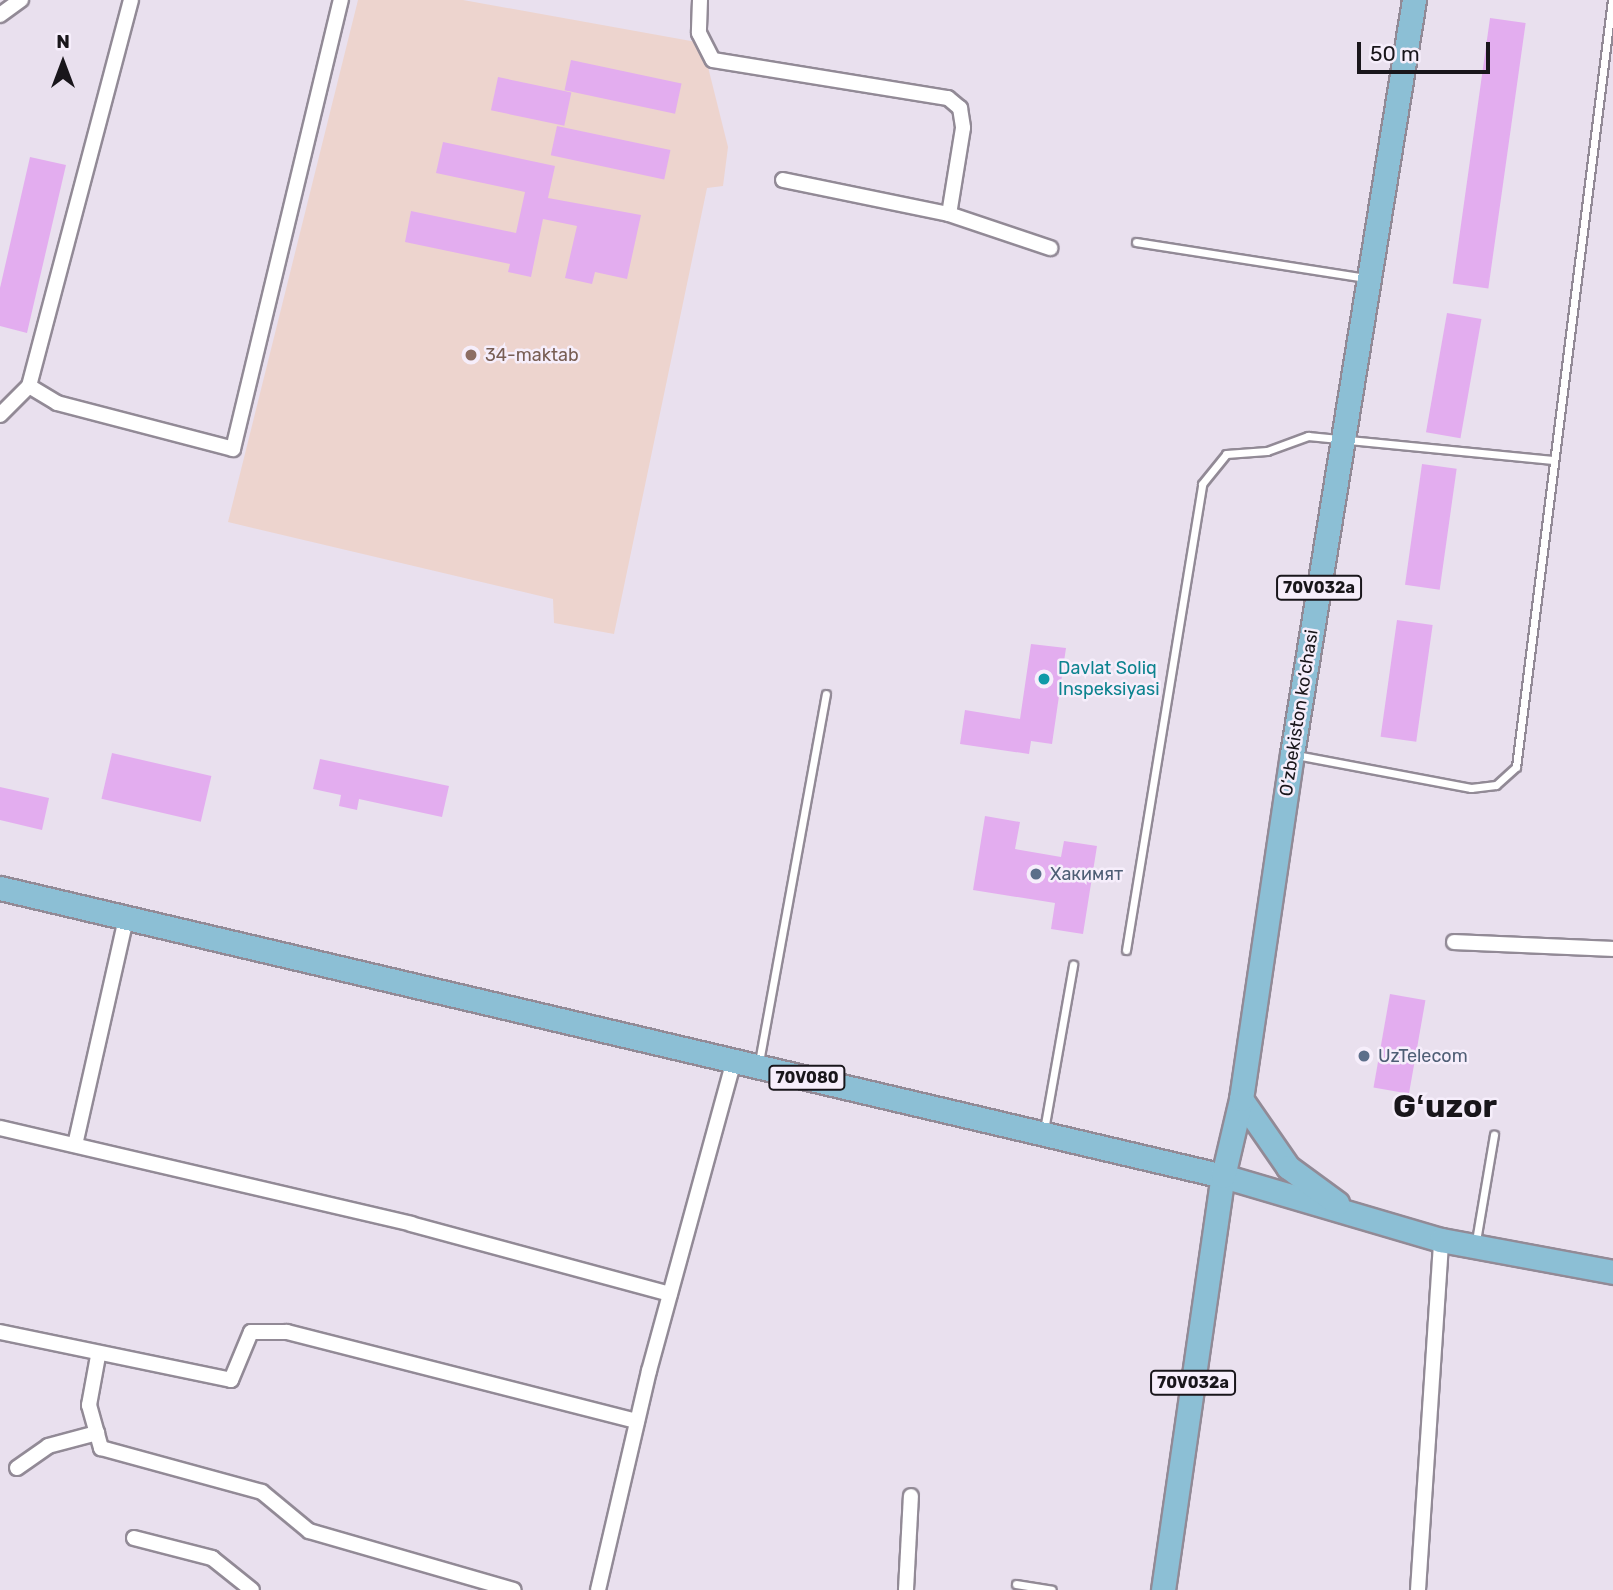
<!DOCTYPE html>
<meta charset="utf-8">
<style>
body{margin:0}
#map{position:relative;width:1613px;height:1590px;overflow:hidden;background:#e9e0ee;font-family:Rubik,sans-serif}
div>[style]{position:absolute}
.education>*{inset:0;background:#edd4ce}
.building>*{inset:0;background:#e3adef;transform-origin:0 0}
.roads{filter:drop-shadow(2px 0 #928a96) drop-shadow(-2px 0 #928a96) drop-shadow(0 2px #928a96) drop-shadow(0 -2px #928a96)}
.lane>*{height:7px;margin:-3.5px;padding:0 3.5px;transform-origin:3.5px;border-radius:3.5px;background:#fff}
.street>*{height:14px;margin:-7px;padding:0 7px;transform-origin:7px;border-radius:7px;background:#fff}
.primary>*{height:23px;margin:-11.5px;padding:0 11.5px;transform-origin:11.5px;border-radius:11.5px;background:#8cbfd5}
.dots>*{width:19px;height:19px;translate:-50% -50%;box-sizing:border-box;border:4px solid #f6eefb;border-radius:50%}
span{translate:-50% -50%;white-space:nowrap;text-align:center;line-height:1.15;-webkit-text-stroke:5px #f6eefb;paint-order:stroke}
.shield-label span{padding:2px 5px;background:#f6eefb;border:2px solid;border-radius:5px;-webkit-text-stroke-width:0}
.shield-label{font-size:16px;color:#19161b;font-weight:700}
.education-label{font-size:18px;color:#785e54}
.left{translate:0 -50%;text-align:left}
.culture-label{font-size:18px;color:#0d838f}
.street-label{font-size:18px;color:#19161b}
.service-label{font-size:18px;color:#4e5e75}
.town-label{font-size:32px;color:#19161b;font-weight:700}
.north{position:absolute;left:28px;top:28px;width:70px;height:70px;-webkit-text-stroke:5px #f6eefb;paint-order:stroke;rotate:0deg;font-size:19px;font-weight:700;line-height:28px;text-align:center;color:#19161b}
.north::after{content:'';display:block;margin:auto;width:24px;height:32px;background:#19161b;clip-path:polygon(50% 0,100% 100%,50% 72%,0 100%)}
.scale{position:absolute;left:1357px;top:42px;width:133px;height:32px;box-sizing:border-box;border:4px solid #19161b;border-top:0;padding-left:9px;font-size:21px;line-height:24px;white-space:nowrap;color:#19161b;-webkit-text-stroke:5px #f6eefb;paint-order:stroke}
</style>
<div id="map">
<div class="education">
<div style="clip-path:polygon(358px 0,463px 0,702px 43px,728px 147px,723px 186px,707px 188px,614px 634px,554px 623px,553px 599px,228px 522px)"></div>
</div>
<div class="building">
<div style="left:1490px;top:18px;width:36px;height:268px;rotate:8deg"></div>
<div style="left:571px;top:60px;width:113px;height:31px;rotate:12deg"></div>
<div style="left:498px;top:77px;width:75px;height:34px;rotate:12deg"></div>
<div style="left:557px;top:126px;width:116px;height:30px;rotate:12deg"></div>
<div style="clip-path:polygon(443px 142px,555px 166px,548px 198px,641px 215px,627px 279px,595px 272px,592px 284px,565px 278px,577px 226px,543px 219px,531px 277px,508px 272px,510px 264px,405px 242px,411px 211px,516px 233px,525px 192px,436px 173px)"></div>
<div style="clip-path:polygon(30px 157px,66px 165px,27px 333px,0 326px,0 288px)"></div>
<div style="left:1447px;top:313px;width:35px;height:121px;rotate:10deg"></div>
<div style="left:1422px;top:464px;width:35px;height:122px;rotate:8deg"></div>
<div style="left:1397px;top:620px;width:36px;height:118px;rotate:8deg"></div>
<div style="clip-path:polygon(1031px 644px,1066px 648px,1052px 744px,1031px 741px,1029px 754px,960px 744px,965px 710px,1020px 719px)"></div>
<div style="left:112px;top:753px;width:102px;height:47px;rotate:13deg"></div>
<div style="clip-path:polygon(320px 759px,449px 786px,442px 817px,359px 799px,357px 810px,339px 806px,341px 795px,313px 789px)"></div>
<div style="clip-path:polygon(0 787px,49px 798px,42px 830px,0 820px)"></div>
<div style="clip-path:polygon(985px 816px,1020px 822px,1015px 849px,1061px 857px,1064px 841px,1097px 846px,1083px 934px,1051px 929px,1055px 903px,973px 890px)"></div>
<div style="left:1390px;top:994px;width:36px;height:95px;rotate:10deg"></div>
</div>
<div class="roads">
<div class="lane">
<div style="left:1136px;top:242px;width:234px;rotate:8.9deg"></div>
<div style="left:1296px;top:755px;width:178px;rotate:10.7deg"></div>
<div style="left:1471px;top:788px;width:25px;rotate:-7deg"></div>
<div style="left:1496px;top:785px;width:27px;rotate:-42deg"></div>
<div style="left:1516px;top:767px;width:773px;rotate:-82.87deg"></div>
<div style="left:1126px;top:950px;width:472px;rotate:-80.7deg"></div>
<div style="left:1202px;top:484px;width:38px;rotate:-51deg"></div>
<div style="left:1226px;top:454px;width:41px;rotate:-4.2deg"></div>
<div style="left:1267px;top:451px;width:44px;rotate:-20.1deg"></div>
<div style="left:1308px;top:436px;width:246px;rotate:5.6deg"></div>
<div style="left:759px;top:1062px;width:374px;rotate:-79.7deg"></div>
<div style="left:1044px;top:1130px;width:168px;rotate:-80deg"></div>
<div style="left:1476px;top:1241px;width:108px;rotate:-80.4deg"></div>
<div style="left:1016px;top:1584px;width:36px;rotate:9deg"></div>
</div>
<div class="street">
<div style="left:700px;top:0;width:33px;rotate:92deg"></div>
<div style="left:699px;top:33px;width:30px;rotate:63deg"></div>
<div style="left:713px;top:60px;width:238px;rotate:9.2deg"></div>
<div style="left:948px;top:98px;width:16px;rotate:40deg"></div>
<div style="left:960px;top:108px;width:20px;rotate:81deg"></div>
<div style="left:963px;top:128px;width:87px;rotate:99.2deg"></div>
<div style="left:0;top:15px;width:26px;rotate:-36deg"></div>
<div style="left:783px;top:180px;width:169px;rotate:11.6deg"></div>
<div style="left:949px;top:214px;width:107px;rotate:18.6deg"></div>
<div style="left:29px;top:386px;width:33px;rotate:31deg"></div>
<div style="left:57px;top:403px;width:182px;rotate:14.6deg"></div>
<div style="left:233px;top:449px;width:462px;rotate:-76.5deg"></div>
<div style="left:0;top:415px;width:41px;rotate:-45deg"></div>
<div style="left:29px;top:386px;width:399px;rotate:-75.2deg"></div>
<div style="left:1454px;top:942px;width:159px;rotate:2.5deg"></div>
<div style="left:0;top:1128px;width:422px;rotate:13.1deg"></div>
<div style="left:411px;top:1224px;width:268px;rotate:15.1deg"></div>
<div style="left:75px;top:1145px;width:233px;rotate:-77.3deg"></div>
<div style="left:0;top:1332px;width:236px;rotate:11.7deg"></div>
<div style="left:231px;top:1380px;width:52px;rotate:-67.4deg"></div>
<div style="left:251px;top:1332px;width:36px"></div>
<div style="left:287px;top:1332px;width:361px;rotate:14.3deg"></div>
<div style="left:98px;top:1356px;width:50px;rotate:100.4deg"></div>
<div style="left:89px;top:1405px;width:45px;rotate:74.4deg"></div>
<div style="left:101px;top:1448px;width:167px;rotate:15.3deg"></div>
<div style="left:262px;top:1492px;width:61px;rotate:39.7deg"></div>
<div style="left:309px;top:1531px;width:213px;rotate:16.1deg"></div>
<div style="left:17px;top:1468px;width:38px;rotate:-35deg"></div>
<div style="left:48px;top:1446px;width:51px;rotate:-14.9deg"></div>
<div style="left:134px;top:1538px;width:81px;rotate:14.4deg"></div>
<div style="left:212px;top:1558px;width:51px;rotate:38.7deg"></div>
<div style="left:598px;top:1590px;width:225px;rotate:-76.9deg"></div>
<div style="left:649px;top:1371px;width:321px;rotate:-74.7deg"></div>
<div style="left:906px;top:1590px;width:94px;rotate:-87deg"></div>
<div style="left:1418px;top:1590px;width:351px;rotate:-86.2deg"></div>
</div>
<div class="primary">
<div style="left:0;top:888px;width:1256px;rotate:13.25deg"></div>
<div style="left:1223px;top:1176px;width:227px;rotate:16.4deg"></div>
<div style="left:1441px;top:1240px;width:175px;rotate:10.5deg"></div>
<div style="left:1241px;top:1099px;width:83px;rotate:55.3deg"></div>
<div style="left:1288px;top:1167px;width:61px;rotate:36.3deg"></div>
<div style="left:1163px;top:1590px;width:418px;rotate:-81.8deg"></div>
<div style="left:1223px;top:1176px;width:79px;rotate:-76.8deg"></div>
<div style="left:1241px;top:1099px;width:349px;rotate:-81.6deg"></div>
<div style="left:1292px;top:754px;width:764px;rotate:-80.81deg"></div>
</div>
</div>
<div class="dots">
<div style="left:471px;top:355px;background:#8d6e63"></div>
<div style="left:1044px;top:679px;background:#0f9aa8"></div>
<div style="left:1036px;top:874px;background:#5c6f8a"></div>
<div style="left:1364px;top:1056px;background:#5c6f8a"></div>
</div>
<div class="shield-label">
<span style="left:1319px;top:588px">70V032a</span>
<span style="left:807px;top:1078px">70V080</span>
<span style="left:1193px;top:1383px">70V032a</span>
</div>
<div class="education-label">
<span class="left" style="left:485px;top:355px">34-maktab</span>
</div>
<div class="culture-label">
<span class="left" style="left:1058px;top:679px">Davlat Soliq<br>Inspeksiyasi</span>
</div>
<div class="street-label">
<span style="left:1299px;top:713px;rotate:-81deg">O‘zbekiston ko‘chasi</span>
</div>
<div class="service-label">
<span class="left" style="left:1050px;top:874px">Хакимят</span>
<span class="left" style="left:1378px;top:1056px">UzTelecom</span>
</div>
<div class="town-label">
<span style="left:1445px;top:1106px">Gʻuzor</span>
</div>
<div class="north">N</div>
<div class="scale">50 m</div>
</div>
